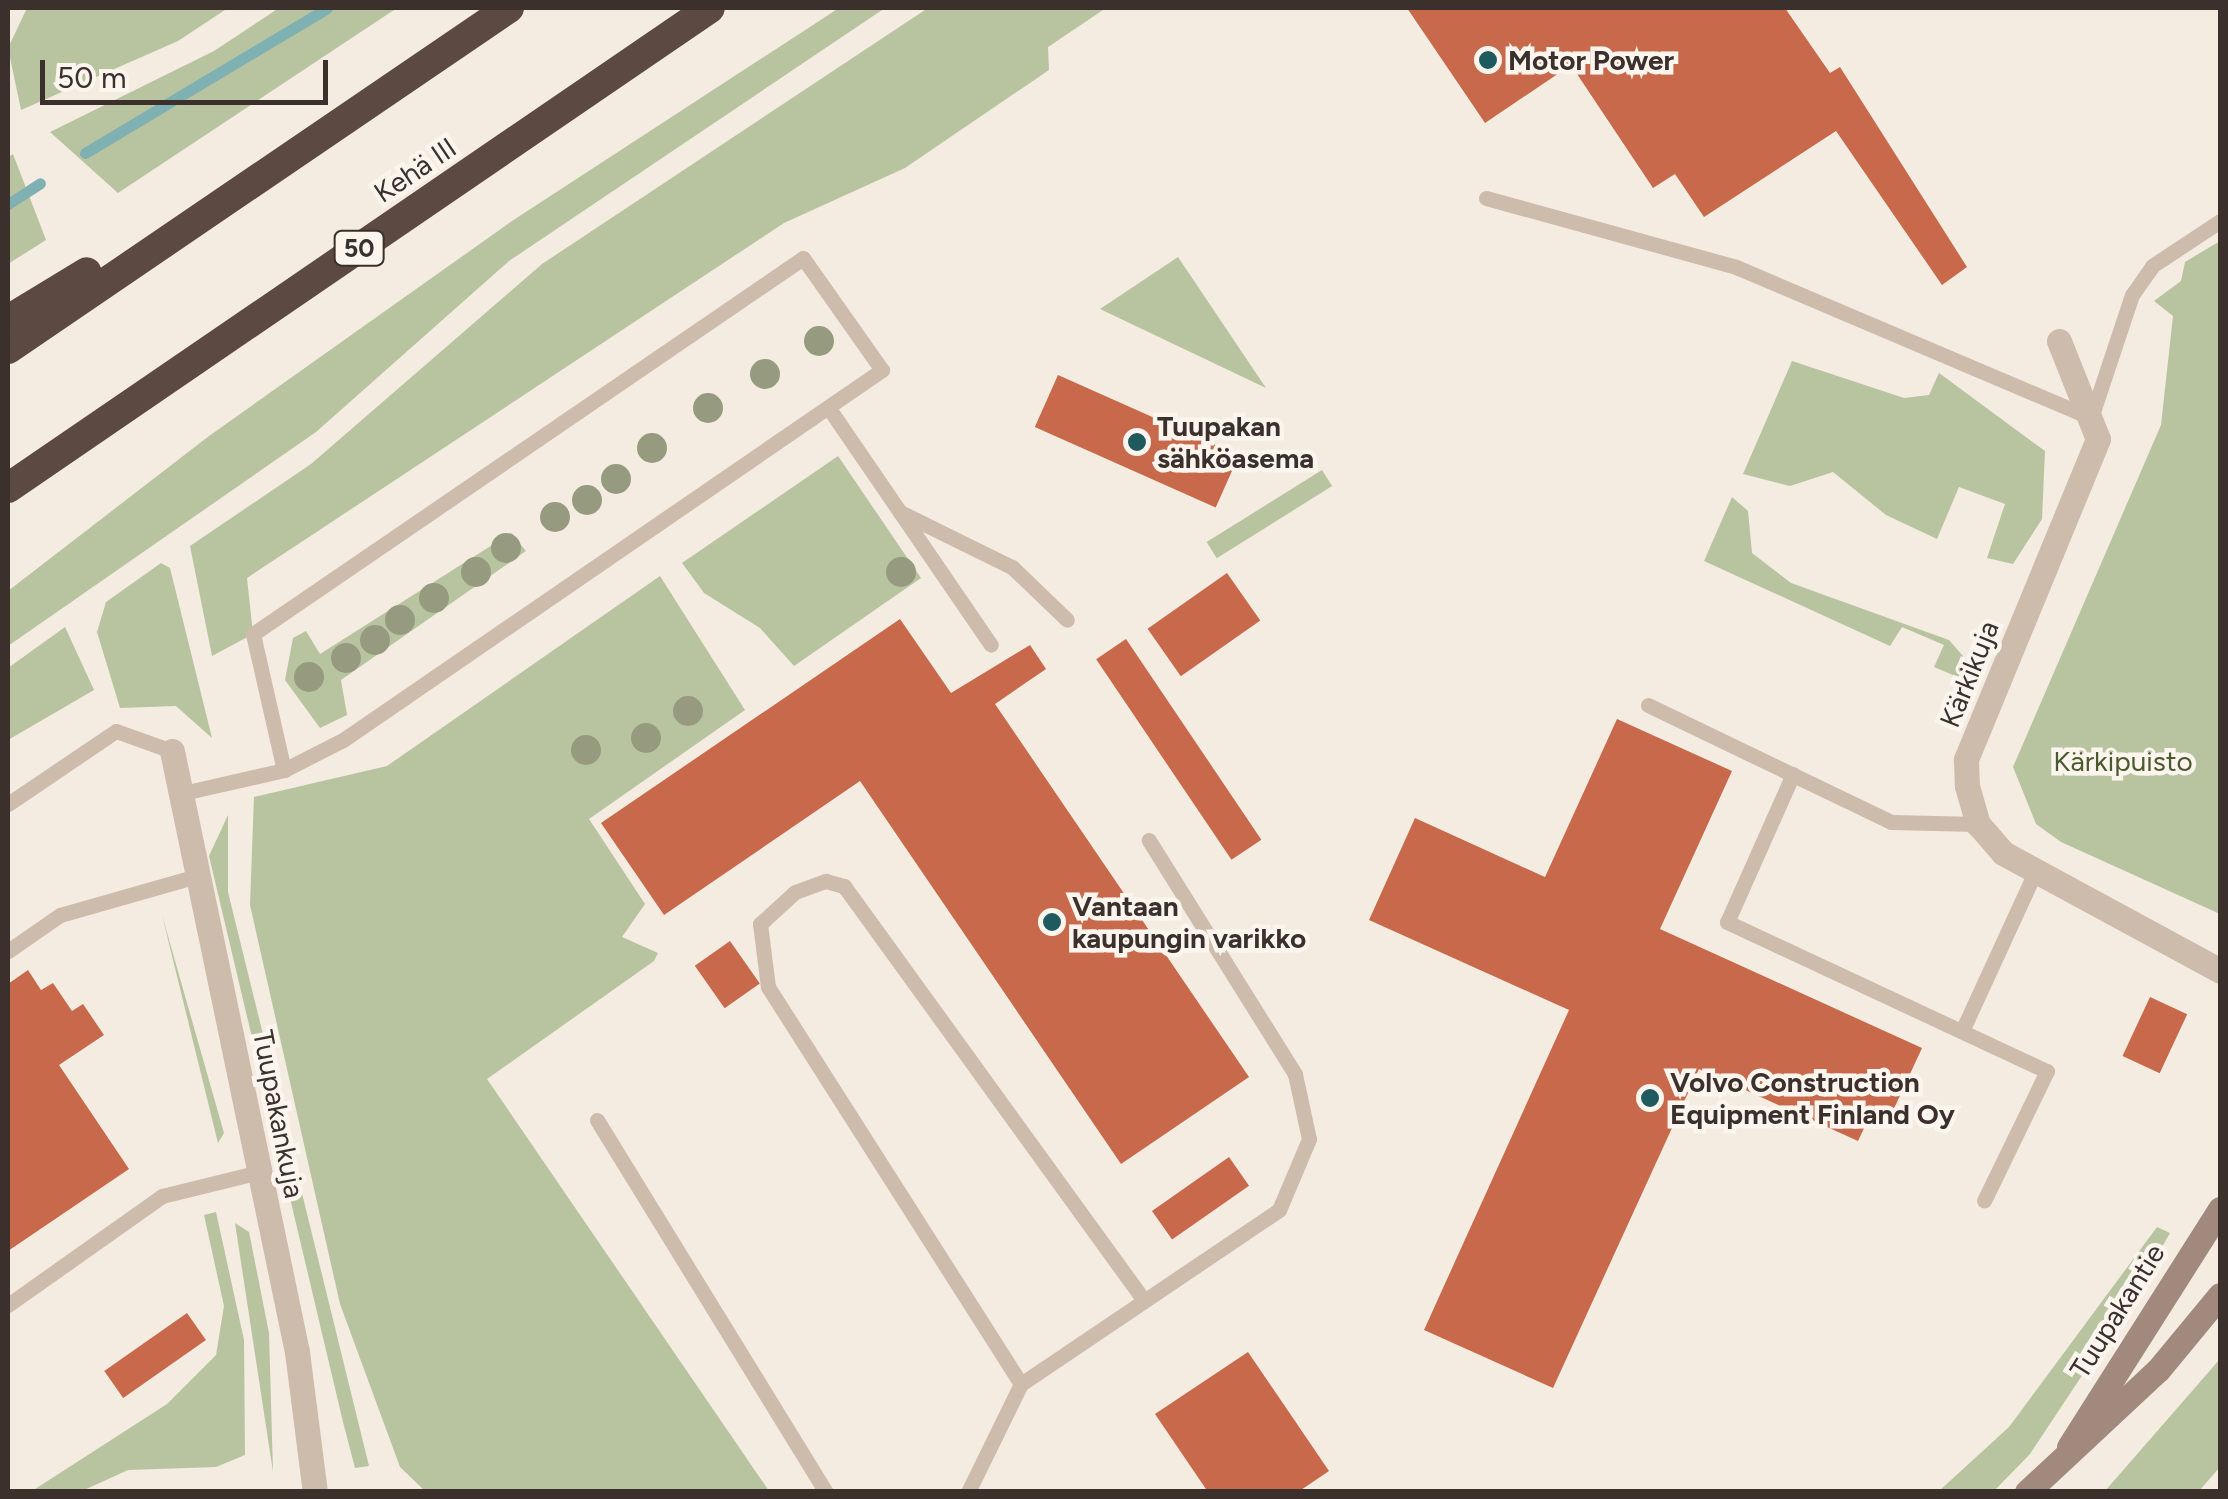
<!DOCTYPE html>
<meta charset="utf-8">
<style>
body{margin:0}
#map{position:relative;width:2228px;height:1499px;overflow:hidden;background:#f4ebe1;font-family:Figtree,sans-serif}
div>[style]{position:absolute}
.green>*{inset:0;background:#b8c4a0;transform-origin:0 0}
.stream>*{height:11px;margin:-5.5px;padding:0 5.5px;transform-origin:5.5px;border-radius:5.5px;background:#7fb0b2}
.building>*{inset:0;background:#c8694b;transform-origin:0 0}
.lane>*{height:15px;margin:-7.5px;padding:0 7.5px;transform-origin:7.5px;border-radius:7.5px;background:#cdbbac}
.street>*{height:25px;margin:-12.5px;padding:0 12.5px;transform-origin:12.5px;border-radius:12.5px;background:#cdbbac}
.secondary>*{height:25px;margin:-12.5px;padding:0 12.5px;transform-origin:12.5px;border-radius:12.5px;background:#a18a7d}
.highway>*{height:30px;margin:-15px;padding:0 15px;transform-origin:15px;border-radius:15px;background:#5c4a42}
.trees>*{width:30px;height:30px;margin:-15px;border-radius:50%;background:#969b7f}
.dots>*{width:28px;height:28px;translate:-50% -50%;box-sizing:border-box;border:5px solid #fbf5ee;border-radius:50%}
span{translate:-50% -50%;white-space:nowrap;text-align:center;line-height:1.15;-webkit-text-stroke:9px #fbf5ee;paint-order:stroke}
.shield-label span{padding:2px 8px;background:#fbf5ee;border:2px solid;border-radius:8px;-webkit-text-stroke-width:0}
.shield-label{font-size:25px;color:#3b302b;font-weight:700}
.poi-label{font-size:28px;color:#3b302b;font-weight:700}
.left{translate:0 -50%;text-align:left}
.street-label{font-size:28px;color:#3b302b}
.park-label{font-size:28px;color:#4a5a2e}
.frame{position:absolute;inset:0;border:10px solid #3b302b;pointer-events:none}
.scale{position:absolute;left:40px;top:60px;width:288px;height:45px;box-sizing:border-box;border:5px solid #3b302b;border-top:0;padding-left:12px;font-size:30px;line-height:35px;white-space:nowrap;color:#3b302b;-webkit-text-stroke:8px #fbf5ee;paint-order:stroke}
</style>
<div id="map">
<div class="green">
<div style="clip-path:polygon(27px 8px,228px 8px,178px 41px,21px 110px,8px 48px)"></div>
<div style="clip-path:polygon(279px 8px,397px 8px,118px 193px,50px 132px,214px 51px)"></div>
<div style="clip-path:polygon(839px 8px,885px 8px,509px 261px,316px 432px,8px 646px,8px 591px,209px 436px,512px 221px)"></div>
<div style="clip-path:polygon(928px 8px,1106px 8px,1048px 47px,1049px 70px,905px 168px,784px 223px,247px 578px,253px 634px,212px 656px,190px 546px,311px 464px,542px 264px)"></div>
<div style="clip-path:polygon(13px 154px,46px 240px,8px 264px,8px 157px)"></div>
<div style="clip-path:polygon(2220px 241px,2220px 914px,2061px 842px,2036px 824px,2013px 767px,2161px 425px,2173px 316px,2154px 301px,2181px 281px,2185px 262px)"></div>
<div style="clip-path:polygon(1178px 257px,1266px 388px,1100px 309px)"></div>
<div style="clip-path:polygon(1792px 361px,1904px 398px,1929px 395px,1939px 373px,2045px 451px,2042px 519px,2013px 564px,1987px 558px,2005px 504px,1959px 487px,1937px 539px,1886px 515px,1833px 472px,1790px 486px,1743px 474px)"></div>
<div style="clip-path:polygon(838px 456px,921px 578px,794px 666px,760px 628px,704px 593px,682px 563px)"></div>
<div style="left:1322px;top:470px;width:19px;height:136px;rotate:58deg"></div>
<div style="clip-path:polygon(1732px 497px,1748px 511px,1752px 553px,1791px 583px,1949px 640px,1963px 656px,1960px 678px,1934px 667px,1944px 645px,1902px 627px,1890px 646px,1704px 561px)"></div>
<div style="clip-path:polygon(511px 533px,526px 551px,341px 680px,347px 715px,320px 728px,285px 680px,293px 638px,306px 631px,320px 654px)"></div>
<div style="clip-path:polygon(161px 563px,170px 568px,212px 738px,176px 706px,120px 708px,97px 632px,106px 602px)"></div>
<div style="clip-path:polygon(660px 576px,745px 710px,589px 819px,645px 904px,622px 937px,658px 953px,654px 961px,487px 1079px,769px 1491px,425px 1491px,400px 1467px,340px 1304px,250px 905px,254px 797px,387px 766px)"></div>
<div style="clip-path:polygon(65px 627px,94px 690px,8px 740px,8px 668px)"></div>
<div style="clip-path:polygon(228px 815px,228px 892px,369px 1466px,355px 1468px,343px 1422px,209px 856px)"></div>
<div style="clip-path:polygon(162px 915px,224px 1133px,218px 1143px)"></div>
<div style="clip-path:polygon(216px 1212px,244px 1340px,245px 1455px,216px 1467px,128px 1470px,82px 1491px,32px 1491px,167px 1404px,216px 1355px,224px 1306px,204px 1215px)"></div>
<div style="clip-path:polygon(235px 1223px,249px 1232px,269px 1333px,273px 1472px)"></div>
<div style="clip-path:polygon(2157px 1227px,2170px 1233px,2130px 1303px,2030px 1454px,1994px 1491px,1939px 1491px,2009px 1427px)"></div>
<div style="clip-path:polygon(2220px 1359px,2220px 1467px,2199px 1491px,2105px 1491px)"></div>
</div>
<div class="stream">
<div style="left:85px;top:153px;width:282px;rotate:-30.9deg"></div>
<div style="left:8px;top:204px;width:38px;rotate:-33deg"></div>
</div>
<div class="building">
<div style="clip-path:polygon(1407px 8px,1785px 8px,1830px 73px,1840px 67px,1967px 267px,1942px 285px,1836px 131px,1704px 217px,1675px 174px,1653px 188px,1571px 65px,1485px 123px)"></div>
<div style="left:1058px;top:375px;width:198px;height:57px;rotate:24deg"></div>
<div style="left:1227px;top:573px;width:58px;height:97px;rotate:55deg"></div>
<div style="clip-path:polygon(900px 619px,951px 693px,1030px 645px,1046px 669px,995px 704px,1249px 1077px,1121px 1164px,860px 781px,664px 915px,601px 823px)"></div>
<div style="left:1126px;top:639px;width:242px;height:36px;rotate:56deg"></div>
<div style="clip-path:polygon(1617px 719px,1732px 771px,1660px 929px,1922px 1048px,1891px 1115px,1874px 1107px,1858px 1141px,1699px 1069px,1553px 1388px,1424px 1330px,1569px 1010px,1369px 920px,1415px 818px,1545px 877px)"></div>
<div style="left:730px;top:941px;width:52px;height:43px;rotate:55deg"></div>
<div style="clip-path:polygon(28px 970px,41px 990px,53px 983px,72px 1011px,83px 1004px,104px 1035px,59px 1065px,129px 1169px,8px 1251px,8px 984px)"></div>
<div style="left:2150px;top:997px;width:41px;height:65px;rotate:25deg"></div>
<div style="left:1229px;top:1157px;width:35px;height:94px;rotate:55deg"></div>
<div style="left:187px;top:1313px;width:33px;height:101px;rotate:55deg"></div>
<div style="clip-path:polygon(1248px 1352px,1329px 1471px,1298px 1492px,1208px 1492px,1155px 1414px)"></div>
</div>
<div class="lane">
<div style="left:1486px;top:198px;width:259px;rotate:15.4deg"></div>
<div style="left:1736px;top:267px;width:386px;rotate:23deg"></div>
<div style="left:2091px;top:418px;width:130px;rotate:-71.6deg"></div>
<div style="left:2132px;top:295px;width:35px;rotate:-55deg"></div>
<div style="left:2152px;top:266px;width:82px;rotate:-33.5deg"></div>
<div style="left:828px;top:407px;width:288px;rotate:55.6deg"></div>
<div style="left:900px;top:512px;width:125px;rotate:26.2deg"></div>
<div style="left:1012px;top:567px;width:76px;rotate:43.9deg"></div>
<div style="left:1648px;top:705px;width:270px;rotate:25.7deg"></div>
<div style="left:1891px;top:822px;width:87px;rotate:1.3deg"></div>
<div style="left:1793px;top:774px;width:162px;rotate:114deg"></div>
<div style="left:1727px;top:922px;width:353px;rotate:25deg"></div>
<div style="left:2047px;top:1071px;width:144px;rotate:115.9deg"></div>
<div style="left:183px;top:793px;width:104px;rotate:-12.8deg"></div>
<div style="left:284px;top:770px;width:66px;rotate:-27deg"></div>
<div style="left:343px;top:740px;width:654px;rotate:-34.47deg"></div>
<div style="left:882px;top:370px;width:137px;rotate:-125.2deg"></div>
<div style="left:803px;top:258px;width:666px;rotate:145.64deg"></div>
<div style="left:253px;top:634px;width:139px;rotate:77.2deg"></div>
<div style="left:8px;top:804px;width:130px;rotate:-34.1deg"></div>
<div style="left:116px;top:731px;width:59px;rotate:19.7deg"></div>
<div style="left:8px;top:951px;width:63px;rotate:-34.7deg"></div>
<div style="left:60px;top:915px;width:146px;rotate:-15.9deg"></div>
<div style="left:1962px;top:1031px;width:177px;rotate:-65.3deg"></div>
<div style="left:597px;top:1120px;width:437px;rotate:58.4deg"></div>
<div style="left:8px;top:1305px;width:189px;rotate:-35.3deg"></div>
<div style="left:162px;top:1196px;width:101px;rotate:-13.8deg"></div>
<div style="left:1021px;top:1384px;width:471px;rotate:-122.5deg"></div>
<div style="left:768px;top:987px;width:64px;rotate:-97.2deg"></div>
<div style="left:760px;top:924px;width:47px;rotate:-42.4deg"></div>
<div style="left:795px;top:892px;width:33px;rotate:-20deg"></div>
<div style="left:826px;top:881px;width:19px;rotate:16deg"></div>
<div style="left:844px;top:886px;width:510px;rotate:54.1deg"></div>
<div style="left:968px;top:1492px;width:120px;rotate:-63.9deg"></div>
<div style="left:1021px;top:1384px;width:311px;rotate:-34deg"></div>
<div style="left:1279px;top:1210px;width:77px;rotate:-67.1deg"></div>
<div style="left:1309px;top:1139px;width:66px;rotate:-102.2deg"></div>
<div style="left:1295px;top:1074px;width:276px;rotate:-122deg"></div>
</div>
<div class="street">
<div style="left:2059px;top:341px;width:105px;rotate:68.3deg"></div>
<div style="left:2098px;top:439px;width:347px;rotate:112.4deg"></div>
<div style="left:1966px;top:760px;width:26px;rotate:88deg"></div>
<div style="left:1967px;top:786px;width:40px;rotate:74deg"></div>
<div style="left:1978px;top:824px;width:38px;rotate:49deg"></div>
<div style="left:2003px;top:853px;width:247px;rotate:28.5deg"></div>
<div style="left:172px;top:751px;width:614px;rotate:78.25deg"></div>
<div style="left:297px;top:1352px;width:141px;rotate:82.7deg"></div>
</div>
<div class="secondary">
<div style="left:2069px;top:1447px;width:282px;rotate:-57.6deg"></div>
<div style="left:2027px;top:1492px;width:179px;rotate:-43deg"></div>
<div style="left:2158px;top:1370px;width:97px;rotate:-50.4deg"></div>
</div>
<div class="highway">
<div style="left:8px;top:320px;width:92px;rotate:-31.3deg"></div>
<div style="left:8px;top:349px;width:606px;rotate:-34.24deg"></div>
<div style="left:8px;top:488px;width:850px;rotate:-34.36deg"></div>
</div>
<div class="trees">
<div style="left:819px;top:341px"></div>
<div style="left:765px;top:374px"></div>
<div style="left:708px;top:408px"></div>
<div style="left:652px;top:448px"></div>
<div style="left:616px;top:479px"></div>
<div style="left:587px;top:500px"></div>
<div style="left:555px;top:517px"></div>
<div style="left:506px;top:548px"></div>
<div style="left:476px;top:572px"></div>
<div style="left:901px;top:572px"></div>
<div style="left:434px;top:598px"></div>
<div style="left:400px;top:620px"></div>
<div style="left:375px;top:640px"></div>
<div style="left:346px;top:658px"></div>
<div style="left:309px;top:677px"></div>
<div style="left:688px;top:711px"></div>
<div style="left:646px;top:738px"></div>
<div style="left:586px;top:750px"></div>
</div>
<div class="dots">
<div style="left:1488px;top:60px;background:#1f5a5e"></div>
<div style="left:1137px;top:442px;background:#1f5a5e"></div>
<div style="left:1052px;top:922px;background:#1f5a5e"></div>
<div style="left:1650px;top:1098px;background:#1f5a5e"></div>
</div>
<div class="shield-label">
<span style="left:359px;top:248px">50</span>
</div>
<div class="poi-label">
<span class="left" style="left:1508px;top:60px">Motor Power</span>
<span class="left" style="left:1157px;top:442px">Tuupakan<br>sähköasema</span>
<span class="left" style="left:1072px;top:922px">Vantaan<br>kaupungin varikko</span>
<span class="left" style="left:1670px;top:1098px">Volvo Construction<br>Equipment Finland Oy</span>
</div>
<div class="street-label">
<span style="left:415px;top:170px;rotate:-34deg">Kehä III</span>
<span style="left:1969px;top:674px;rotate:-68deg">Kärkikuja</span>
<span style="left:279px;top:1114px;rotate:79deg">Tuupakankuja</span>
<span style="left:2117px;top:1311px;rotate:-58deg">Tuupakantie</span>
</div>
<div class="park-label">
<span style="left:2123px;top:761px">Kärkipuisto</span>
</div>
<div class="frame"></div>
<div class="scale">50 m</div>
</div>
